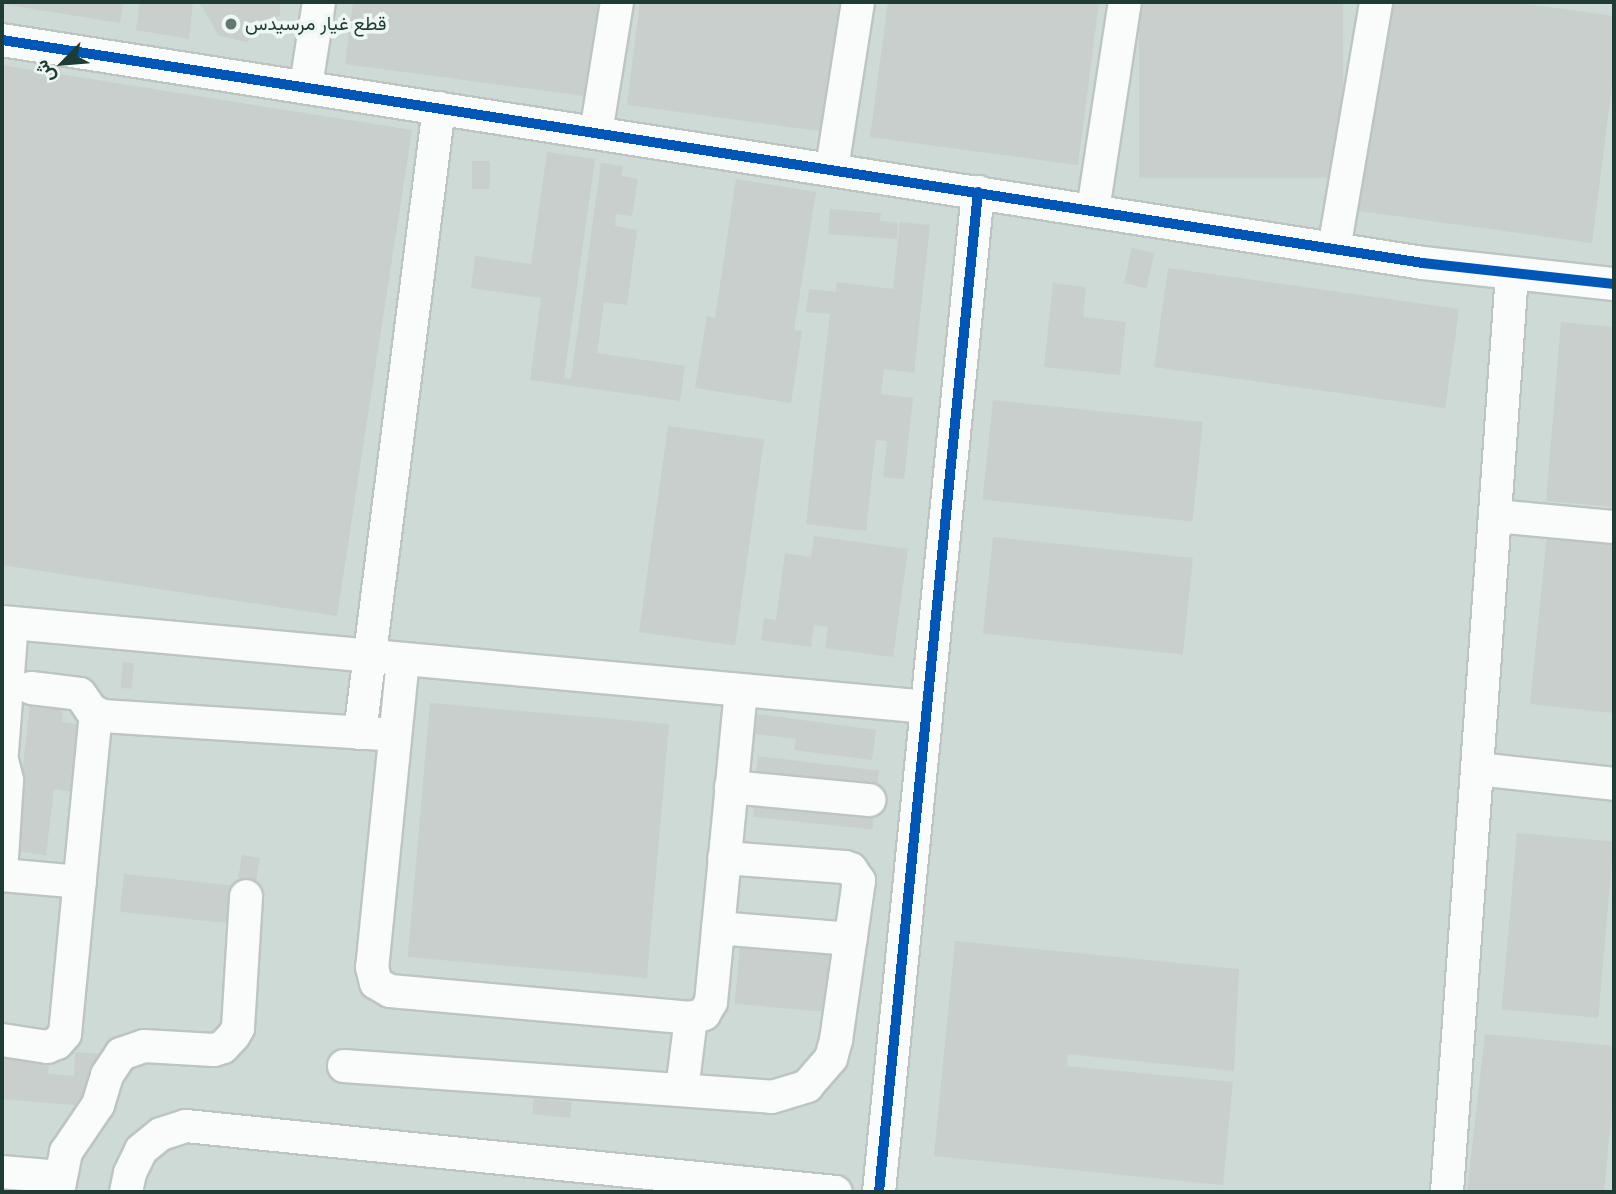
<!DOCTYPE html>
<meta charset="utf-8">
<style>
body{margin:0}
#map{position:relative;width:1616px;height:1194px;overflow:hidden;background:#e0e8e5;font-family:"Noto Sans",Vazirmatn,sans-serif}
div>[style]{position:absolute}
.built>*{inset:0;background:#cedad5;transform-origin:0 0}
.building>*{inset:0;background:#c8cfcc;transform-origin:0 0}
.roads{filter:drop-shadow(2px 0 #bdc5c2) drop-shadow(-2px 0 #bdc5c2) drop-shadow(0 2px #bdc5c2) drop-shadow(0 -2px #bdc5c2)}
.minor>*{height:32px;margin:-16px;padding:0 16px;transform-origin:16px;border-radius:16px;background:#fafcfb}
.cycleway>*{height:10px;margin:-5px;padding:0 5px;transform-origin:5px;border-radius:5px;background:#0057b8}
.dots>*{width:19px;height:19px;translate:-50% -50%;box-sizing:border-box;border:4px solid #eef7f3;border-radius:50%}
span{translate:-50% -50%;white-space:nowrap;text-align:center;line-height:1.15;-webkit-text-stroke:7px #eef7f3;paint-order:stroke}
.poi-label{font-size:19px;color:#1e3b36}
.left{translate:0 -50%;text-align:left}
.frame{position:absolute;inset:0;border:4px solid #1e3b36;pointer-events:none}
.north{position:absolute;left:28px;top:28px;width:70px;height:70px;-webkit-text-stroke:5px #eef7f3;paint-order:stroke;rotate:245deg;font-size:19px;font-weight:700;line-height:28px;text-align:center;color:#1e3b36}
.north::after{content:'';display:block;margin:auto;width:24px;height:32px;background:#1e3b36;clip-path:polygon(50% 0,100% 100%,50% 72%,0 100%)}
</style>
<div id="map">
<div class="built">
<div style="left:2px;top:2px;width:1612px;height:1190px"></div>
</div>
<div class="building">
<div style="clip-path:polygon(2px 2px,123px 2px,120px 23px,2px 4px)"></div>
<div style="clip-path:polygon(140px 2px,193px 2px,189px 39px,136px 30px)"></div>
<div style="clip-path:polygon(199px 2px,280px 2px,280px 15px,247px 42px,219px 36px)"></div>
<div style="clip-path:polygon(353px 2px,603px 2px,591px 97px,345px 64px)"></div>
<div style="clip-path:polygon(640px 2px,844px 2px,827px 132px,627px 105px)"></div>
<div style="clip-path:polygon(888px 2px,1099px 2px,1078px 165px,870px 137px)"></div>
<div style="left:1139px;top:2px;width:204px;height:176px"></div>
<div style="clip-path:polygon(1379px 2px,1511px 2px,1614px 16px,1614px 70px,1592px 243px,1352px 210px)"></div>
<div style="clip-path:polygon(2px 65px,412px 130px,337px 616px,2px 565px)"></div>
<div style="clip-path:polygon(547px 152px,595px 159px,564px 378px,571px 379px,601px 163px,623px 166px,621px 176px,638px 179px,632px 216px,616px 214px,615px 226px,637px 230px,627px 305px,604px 302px,597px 353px,685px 366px,680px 401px,530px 380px,541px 298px,471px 288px,475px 256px,531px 264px)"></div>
<div style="left:472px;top:161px;width:18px;height:28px"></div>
<div style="clip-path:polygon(736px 179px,816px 192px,794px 330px,802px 331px,791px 403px,695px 388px,707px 316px,715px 318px)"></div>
<div style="clip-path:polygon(830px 209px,881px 213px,880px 221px,898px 223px,897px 239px,828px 234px)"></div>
<div style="clip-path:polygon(900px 222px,930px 225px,914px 373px,884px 369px,881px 394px,913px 398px,904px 479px,883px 477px,887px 441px,876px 440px,866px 531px,806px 524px,830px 314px,806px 312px,809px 289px,836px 292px,837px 282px,893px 289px)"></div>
<div style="left:1132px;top:248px;width:23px;height:36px;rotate:13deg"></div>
<div style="left:1168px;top:268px;width:294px;height:100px;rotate:8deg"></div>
<div style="clip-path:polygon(1053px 283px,1086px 287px,1083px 317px,1126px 322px,1120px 375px,1044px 367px)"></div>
<div style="clip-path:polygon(1561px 322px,1614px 327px,1614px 507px,1546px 501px)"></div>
<div style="left:993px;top:400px;width:211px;height:100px;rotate:6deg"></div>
<div style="left:668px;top:426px;width:97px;height:208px;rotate:8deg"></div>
<div style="clip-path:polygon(1547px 533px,1614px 541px,1614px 713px,1530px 704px)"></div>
<div style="clip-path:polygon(814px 536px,908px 549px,893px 657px,825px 648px,828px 627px,814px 625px,811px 647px,761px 640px,764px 618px,776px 620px,785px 553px,811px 557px)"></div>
<div style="left:993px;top:537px;width:201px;height:97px;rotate:6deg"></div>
<div style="left:123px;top:662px;width:11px;height:26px;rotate:5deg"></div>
<div style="left:430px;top:703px;width:240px;height:255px;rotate:5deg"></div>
<div style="clip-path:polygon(30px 705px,63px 710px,62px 722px,81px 725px,73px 792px,54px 789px,46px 855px,13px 851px)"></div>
<div style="clip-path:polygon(758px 714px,876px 730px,872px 760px,794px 750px,796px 739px,755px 734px)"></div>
<div style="left:758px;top:756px;width:122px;height:18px;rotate:7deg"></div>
<div style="left:755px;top:799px;width:120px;height:18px;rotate:6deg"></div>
<div style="left:1517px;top:833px;width:97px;height:177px;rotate:5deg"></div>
<div style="left:242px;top:855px;width:18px;height:23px;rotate:9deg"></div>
<div style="left:124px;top:874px;width:107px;height:38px;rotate:6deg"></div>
<div style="clip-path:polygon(955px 941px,1239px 969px,1234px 1071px,1068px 1054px,1067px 1066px,1233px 1082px,1223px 1185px,934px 1156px)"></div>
<div style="left:740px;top:944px;width:92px;height:60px;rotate:5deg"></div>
<div style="clip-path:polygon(1485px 1034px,1614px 1046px,1614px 1086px,1604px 1192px,1467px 1192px)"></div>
<div style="clip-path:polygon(2px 1049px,50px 1053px,48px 1074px,74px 1076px,75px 1052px,102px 1054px,100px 1078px,88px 1077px,86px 1106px,2px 1099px)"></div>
<div style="left:534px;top:1098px;width:38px;height:16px;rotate:6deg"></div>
</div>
<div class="roads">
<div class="minor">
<div style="left:2px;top:40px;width:1438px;rotate:8.92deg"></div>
<div style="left:1423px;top:263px;width:192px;rotate:6.3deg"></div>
<div style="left:306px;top:86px;width:85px;rotate:-81.2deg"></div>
<div style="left:596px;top:133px;width:133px;rotate:-80.9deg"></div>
<div style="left:832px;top:168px;width:168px;rotate:-81.1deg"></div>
<div style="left:1093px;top:210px;width:210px;rotate:-81.3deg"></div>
<div style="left:1334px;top:249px;width:251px;rotate:-80.3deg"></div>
<div style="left:1495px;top:516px;width:120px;rotate:5.3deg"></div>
<div style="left:2px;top:622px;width:929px;rotate:5.25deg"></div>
<div style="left:403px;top:659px;width:310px;rotate:95.7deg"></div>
<div style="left:372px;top:967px;width:16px;rotate:76deg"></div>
<div style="left:376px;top:983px;width:16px;rotate:30deg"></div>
<div style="left:390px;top:991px;width:302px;rotate:5.1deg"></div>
<div style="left:691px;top:1018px;width:14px;rotate:-17deg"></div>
<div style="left:704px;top:1014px;width:14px;rotate:-60deg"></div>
<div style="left:711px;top:1002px;width:313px;rotate:-84.5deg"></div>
<div style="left:31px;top:688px;width:49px;rotate:7deg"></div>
<div style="left:80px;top:694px;width:19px;rotate:55deg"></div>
<div style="left:91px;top:710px;width:13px;rotate:27deg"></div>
<div style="left:103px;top:716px;width:277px;rotate:3.7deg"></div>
<div style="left:360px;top:733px;width:630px;rotate:-82.8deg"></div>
<div style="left:2px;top:752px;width:129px;rotate:-85.6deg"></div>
<div style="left:2px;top:760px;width:21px;rotate:76deg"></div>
<div style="left:7px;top:780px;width:77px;rotate:93.7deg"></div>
<div style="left:1477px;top:769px;width:138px;rotate:6.2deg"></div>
<div style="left:731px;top:787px;width:139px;rotate:5.4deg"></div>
<div style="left:2px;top:875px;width:78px;rotate:5.1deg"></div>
<div style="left:718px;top:928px;width:133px;rotate:4.7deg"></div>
<div style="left:2px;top:1040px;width:46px;rotate:8.8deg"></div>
<div style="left:47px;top:1047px;width:11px;rotate:-22deg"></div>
<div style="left:57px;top:1043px;width:12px;rotate:-48deg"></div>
<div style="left:65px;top:1034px;width:321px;rotate:-84.5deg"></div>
<div style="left:344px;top:1066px;width:429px;rotate:4.1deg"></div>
<div style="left:772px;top:1097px;width:37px;rotate:-17deg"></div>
<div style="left:807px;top:1086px;width:37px;rotate:-49deg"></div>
<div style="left:831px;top:1058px;width:19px;rotate:-74deg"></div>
<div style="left:836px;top:1040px;width:161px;rotate:-81.8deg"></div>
<div style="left:859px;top:881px;width:14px;rotate:-124deg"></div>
<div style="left:851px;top:869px;width:6px;rotate:-162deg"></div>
<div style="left:845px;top:867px;width:121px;rotate:-175.7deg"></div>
<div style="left:682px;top:1090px;width:73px;rotate:-82.9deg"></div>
<div style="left:2px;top:1172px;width:58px;rotate:4.9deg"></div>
<div style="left:58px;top:1192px;width:41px;rotate:-78.7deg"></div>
<div style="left:66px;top:1152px;width:57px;rotate:-55.8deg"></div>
<div style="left:98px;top:1105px;width:31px;rotate:-73deg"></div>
<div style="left:107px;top:1075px;width:25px;rotate:-56deg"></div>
<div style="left:121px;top:1054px;width:24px;rotate:-19deg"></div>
<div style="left:144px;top:1046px;width:70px;rotate:3.3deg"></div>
<div style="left:214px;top:1050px;width:9px;rotate:-18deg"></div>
<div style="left:223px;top:1047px;width:16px;rotate:-47deg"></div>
<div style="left:234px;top:1035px;width:8px;rotate:-60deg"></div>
<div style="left:238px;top:1028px;width:132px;rotate:-86.5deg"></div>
<div style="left:126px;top:1192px;width:19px;rotate:-78deg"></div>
<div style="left:130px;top:1173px;width:25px;rotate:-64deg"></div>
<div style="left:141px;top:1150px;width:26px;rotate:-39deg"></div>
<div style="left:161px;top:1134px;width:26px;rotate:-18deg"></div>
<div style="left:186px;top:1126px;width:653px;rotate:5.8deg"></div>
<div style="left:879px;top:1192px;width:1005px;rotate:-84.35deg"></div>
<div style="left:1447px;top:1192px;width:919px;rotate:-85.95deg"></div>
</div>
</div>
<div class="cycleway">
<div style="left:2px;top:40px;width:1438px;rotate:8.92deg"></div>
<div style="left:1423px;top:263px;width:192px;rotate:6.3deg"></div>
<div style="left:879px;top:1192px;width:1005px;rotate:-84.35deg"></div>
</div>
<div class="dots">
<div style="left:231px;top:24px;background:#627873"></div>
</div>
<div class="poi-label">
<span class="left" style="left:245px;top:24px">قطع غيار مرسيدس</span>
</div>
<div class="frame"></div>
<div class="north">ش</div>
</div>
